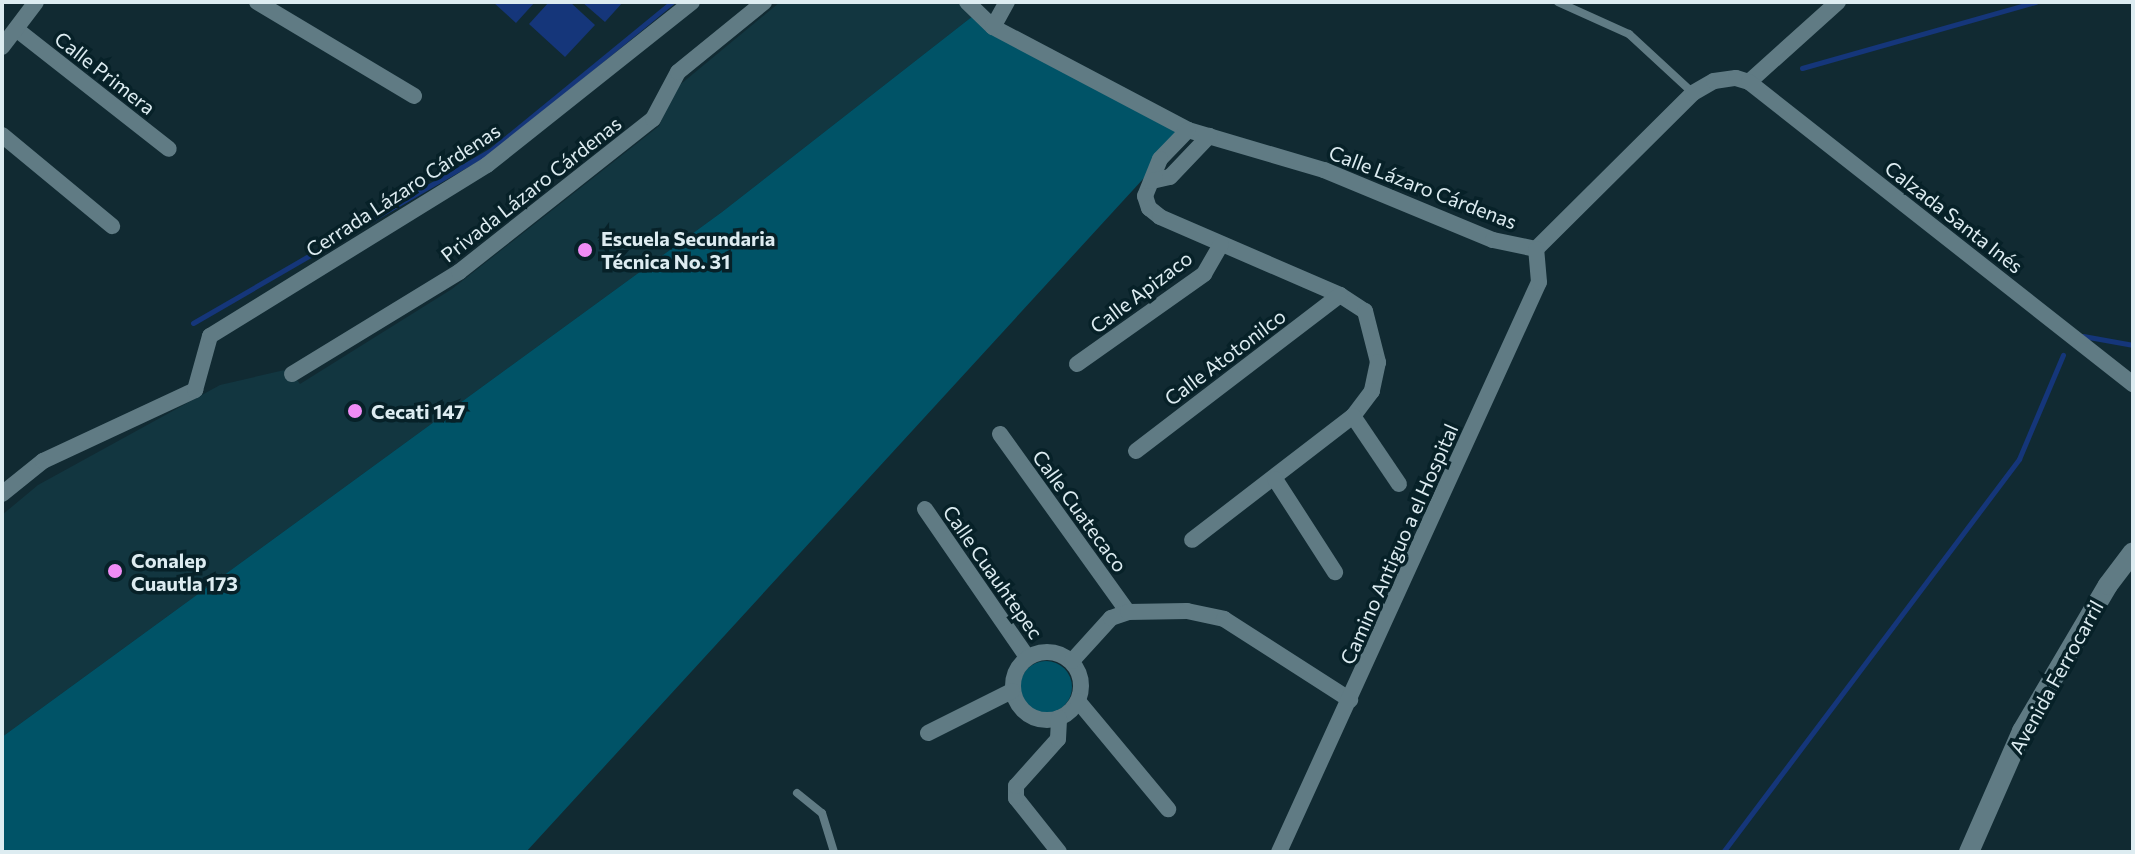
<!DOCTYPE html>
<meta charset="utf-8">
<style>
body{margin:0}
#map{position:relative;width:2135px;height:854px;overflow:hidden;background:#112a32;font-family:Commissioner,sans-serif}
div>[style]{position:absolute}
.built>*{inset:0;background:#123640}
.green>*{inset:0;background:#005367}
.round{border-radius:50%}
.water>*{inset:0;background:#15367a}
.stream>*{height:5px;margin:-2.5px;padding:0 2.5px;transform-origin:2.5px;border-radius:2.5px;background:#15367a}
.service>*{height:8px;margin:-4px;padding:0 4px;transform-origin:4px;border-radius:4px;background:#607b84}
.minor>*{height:16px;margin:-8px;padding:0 8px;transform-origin:8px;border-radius:8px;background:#607b84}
.minor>.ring{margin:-8px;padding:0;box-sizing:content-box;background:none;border:16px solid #607b84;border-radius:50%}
.tertiary>*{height:20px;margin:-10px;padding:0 10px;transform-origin:10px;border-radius:10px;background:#607b84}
.dots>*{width:22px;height:22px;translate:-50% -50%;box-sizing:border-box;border:4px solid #072128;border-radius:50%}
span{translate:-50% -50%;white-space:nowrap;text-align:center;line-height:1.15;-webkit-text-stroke:7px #072128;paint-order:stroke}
.street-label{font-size:20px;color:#ddecf1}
.poi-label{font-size:20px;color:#ddecf1;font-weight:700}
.left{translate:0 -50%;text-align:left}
.frame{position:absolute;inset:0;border:4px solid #ddecf1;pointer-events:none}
</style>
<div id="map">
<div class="built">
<div style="clip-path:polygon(780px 2px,964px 2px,978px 12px,722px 212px,2px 737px,2px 515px,38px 485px,220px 385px,289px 369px,300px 384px,452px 289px,659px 126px,676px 88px)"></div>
</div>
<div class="green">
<div style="clip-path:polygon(978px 12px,1188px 130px,526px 852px,2px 852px,2px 737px,722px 212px)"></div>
<div class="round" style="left:1020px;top:661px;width:52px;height:52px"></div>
</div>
<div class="water">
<div style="clip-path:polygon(493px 2px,535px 2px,516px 23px)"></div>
<div style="clip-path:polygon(549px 2px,570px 2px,595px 25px,565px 57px,529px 24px)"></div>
<div style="clip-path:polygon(582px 2px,623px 2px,605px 22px)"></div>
</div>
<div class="stream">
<div style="left:1802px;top:68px;width:243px;rotate:-15.8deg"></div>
<div style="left:193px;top:323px;width:343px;rotate:-30.1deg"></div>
<div style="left:490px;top:151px;width:235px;rotate:-39.3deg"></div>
<div style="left:2083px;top:336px;width:51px;rotate:10.2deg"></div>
<div style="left:1723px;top:852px;width:492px;rotate:-53deg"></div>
<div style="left:2019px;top:459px;width:113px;rotate:-67.1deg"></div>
</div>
<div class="service">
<div style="left:1558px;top:2px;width:78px;rotate:24.3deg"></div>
<div style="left:1629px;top:34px;width:87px;rotate:42.7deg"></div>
<div style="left:797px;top:793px;width:32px;rotate:39deg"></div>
<div style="left:822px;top:813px;width:41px;rotate:72.9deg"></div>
</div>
<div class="minor">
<div style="left:257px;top:2px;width:183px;rotate:30.9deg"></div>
<div style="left:967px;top:2px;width:36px;rotate:44deg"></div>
<div style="left:993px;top:27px;width:221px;rotate:27.8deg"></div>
<div style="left:1188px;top:130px;width:142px;rotate:16.4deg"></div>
<div style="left:1324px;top:170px;width:183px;rotate:22.5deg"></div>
<div style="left:1493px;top:240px;width:44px;rotate:11.8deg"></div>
<div style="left:993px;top:27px;width:29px;rotate:-61deg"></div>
<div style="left:16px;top:29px;width:194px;rotate:38.1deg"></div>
<div style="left:2px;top:47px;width:56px;rotate:-52.9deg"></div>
<div style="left:1749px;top:82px;width:120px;rotate:-42deg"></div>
<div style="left:1188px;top:130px;width:40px;rotate:134deg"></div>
<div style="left:1160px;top:159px;width:40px;rotate:112deg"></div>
<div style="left:1145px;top:196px;width:13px;rotate:72deg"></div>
<div style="left:1149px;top:208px;width:14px;rotate:39deg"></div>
<div style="left:1160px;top:217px;width:196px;rotate:23.4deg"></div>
<div style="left:1340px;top:295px;width:30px;rotate:33deg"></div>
<div style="left:1365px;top:311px;width:53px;rotate:75.7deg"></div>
<div style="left:1378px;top:362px;width:30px;rotate:102deg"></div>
<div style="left:1372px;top:391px;width:31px;rotate:127deg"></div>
<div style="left:1353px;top:416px;width:203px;rotate:142.4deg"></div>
<div style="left:2px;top:135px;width:143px;rotate:39.6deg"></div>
<div style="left:1152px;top:181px;width:18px;rotate:-13deg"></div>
<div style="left:1170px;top:177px;width:57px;rotate:-46.4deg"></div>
<div style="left:1536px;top:249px;width:221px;rotate:-44.8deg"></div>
<div style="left:1693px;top:93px;width:24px;rotate:-30deg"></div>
<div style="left:1714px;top:81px;width:22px;rotate:-8deg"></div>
<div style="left:1736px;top:78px;width:14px;rotate:17deg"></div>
<div style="left:1749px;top:82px;width:489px;rotate:38.2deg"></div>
<div style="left:1077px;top:364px;width:156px;rotate:-35.3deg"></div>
<div style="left:1204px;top:274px;width:34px;rotate:-60deg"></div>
<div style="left:292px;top:374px;width:196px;rotate:-31.4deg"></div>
<div style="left:459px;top:272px;width:247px;rotate:-38.3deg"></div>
<div style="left:653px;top:119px;width:53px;rotate:-62deg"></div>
<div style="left:678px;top:72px;width:111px;rotate:-39.1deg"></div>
<div style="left:1353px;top:416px;width:82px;rotate:55.9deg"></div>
<div style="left:1000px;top:434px;width:219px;rotate:54.3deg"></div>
<div style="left:1136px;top:451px;width:257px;rotate:-37.4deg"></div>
<div style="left:1275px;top:479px;width:111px;rotate:57.2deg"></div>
<div style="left:2px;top:494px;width:53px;rotate:-38.8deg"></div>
<div style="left:43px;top:461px;width:168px;rotate:-25deg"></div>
<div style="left:195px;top:390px;width:56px;rotate:-74.5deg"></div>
<div style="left:210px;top:336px;width:326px;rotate:-31.7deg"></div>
<div style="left:487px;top:165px;width:262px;rotate:-38.5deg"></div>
<div style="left:925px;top:509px;width:180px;rotate:55.4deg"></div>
<div class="ring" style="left:1013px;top:652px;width:52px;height:52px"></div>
<div style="left:1072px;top:661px;width:58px;rotate:-47.8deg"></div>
<div style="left:1111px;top:618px;width:18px;rotate:-19deg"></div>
<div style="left:1128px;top:612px;width:59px;rotate:-1deg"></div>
<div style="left:1187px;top:611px;width:38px;rotate:12deg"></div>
<div style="left:1224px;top:619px;width:150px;rotate:32.7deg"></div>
<div style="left:1078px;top:701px;width:141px;rotate:50.2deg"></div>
<div style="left:928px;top:733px;width:94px;rotate:-26.6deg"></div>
<div style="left:1059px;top:852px;width:69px;rotate:-128.5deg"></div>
<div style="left:1016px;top:798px;width:12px;rotate:-90deg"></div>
<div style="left:1016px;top:786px;width:63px;rotate:-48.2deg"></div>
<div style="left:1058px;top:739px;width:21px;rotate:-87deg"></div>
<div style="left:1279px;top:852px;width:626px;rotate:-65.48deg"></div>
<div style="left:1539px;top:282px;width:33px;rotate:-95deg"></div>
</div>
<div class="tertiary">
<div style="left:1969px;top:852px;width:132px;rotate:-66.3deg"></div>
<div style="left:2022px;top:731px;width:169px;rotate:-59.5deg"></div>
<div style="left:2108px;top:585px;width:41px;rotate:-52.9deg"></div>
</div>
<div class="dots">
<div style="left:585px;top:250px;background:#f08bf5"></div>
<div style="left:355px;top:411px;background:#f08bf5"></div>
<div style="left:115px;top:571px;background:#f08bf5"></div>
</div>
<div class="street-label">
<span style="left:105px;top:73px;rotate:38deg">Calle Primera</span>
<span style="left:1423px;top:187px;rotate:21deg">Calle Lázaro Cárdenas</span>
<span style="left:531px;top:189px;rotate:-38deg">Privada Lázaro Cárdenas</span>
<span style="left:403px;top:190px;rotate:-33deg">Cerrada Lázaro Cárdenas</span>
<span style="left:1954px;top:217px;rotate:38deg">Calzada Santa Inés</span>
<span style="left:1141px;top:292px;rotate:-37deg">Calle Apizaco</span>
<span style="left:1225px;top:357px;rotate:-37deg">Calle Atotonilco</span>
<span style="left:1080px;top:511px;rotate:54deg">Calle Cuatecaco</span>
<span style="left:1399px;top:544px;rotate:-66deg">Camino Antiguo a el Hospital</span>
<span style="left:993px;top:572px;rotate:55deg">Calle Cuauhtepec</span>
<span style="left:2056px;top:677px;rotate:-61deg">Avenida Ferrocarril</span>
</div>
<div class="poi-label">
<span class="left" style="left:601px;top:250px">Escuela Secundaria<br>Técnica No. 31</span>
<span class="left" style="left:371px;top:411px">Cecati 147</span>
<span class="left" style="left:131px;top:572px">Conalep<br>Cuautla 173</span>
</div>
<div class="frame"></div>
</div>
